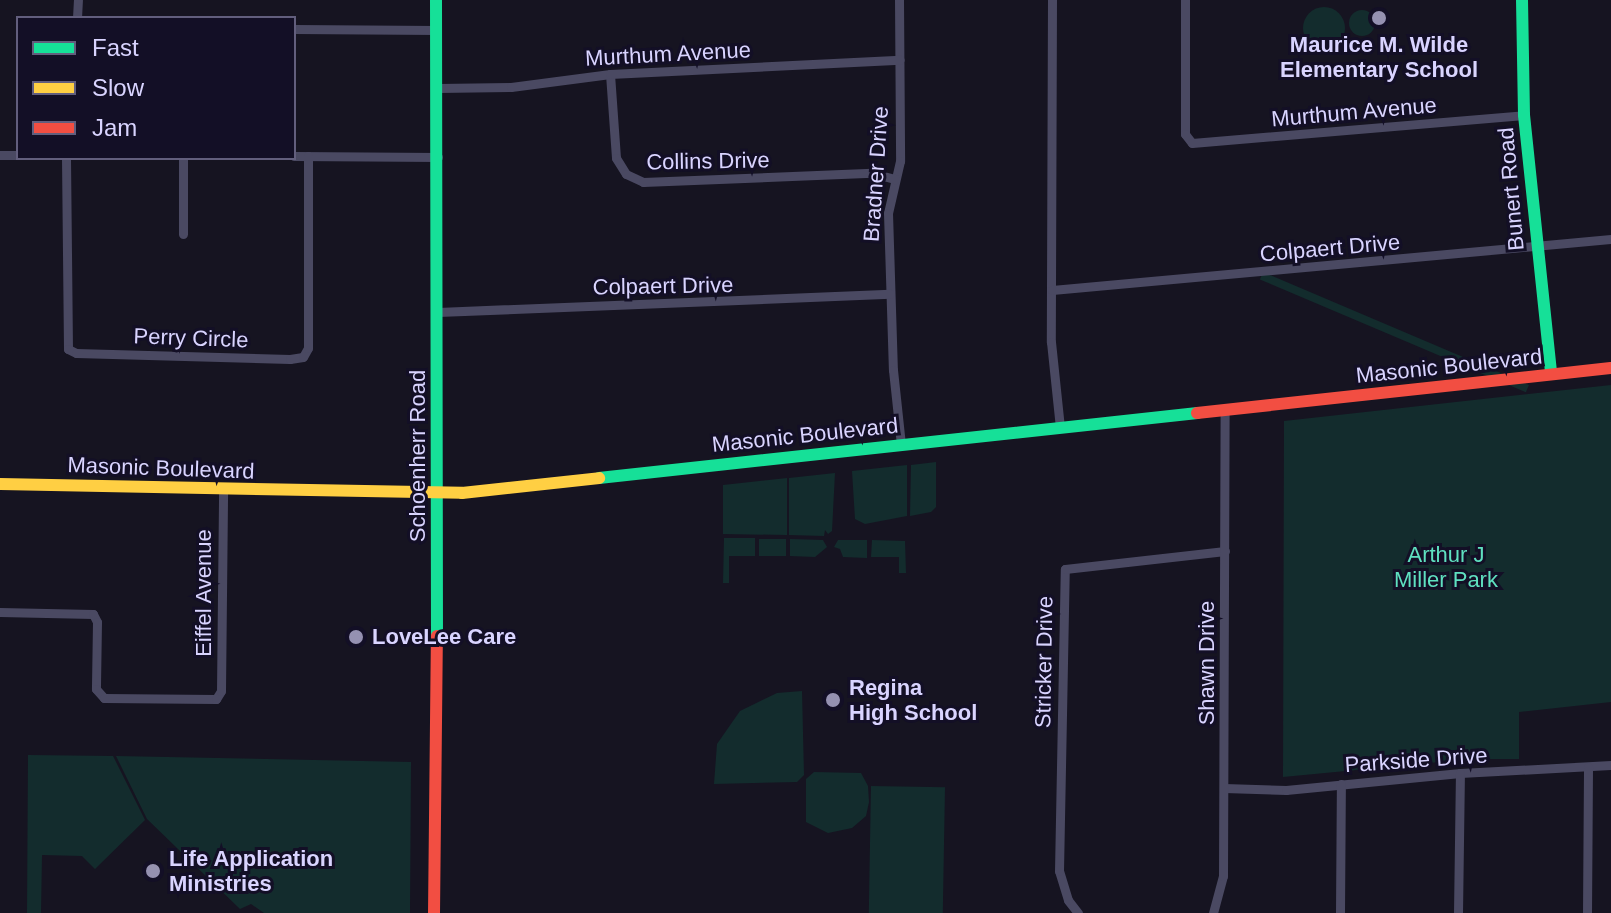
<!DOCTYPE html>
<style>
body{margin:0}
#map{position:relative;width:1611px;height:913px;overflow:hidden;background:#161421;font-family:Helvetica,sans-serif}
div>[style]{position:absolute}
.green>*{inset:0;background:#132c2d;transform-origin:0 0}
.round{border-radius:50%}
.street>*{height:9px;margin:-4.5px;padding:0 4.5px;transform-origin:4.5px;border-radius:4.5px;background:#4a4962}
.fast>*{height:12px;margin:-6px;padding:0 6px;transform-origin:6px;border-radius:6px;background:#16e098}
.slow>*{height:12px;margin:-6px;padding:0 6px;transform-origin:6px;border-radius:6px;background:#ffcf43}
.jam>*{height:12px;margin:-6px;padding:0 6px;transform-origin:6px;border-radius:6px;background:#f24e42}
.dots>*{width:22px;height:22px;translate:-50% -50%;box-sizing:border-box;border:4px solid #130f26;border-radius:50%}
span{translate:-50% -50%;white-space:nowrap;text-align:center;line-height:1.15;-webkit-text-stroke:6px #130f26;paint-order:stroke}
.poi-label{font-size:22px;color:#d9d4ff;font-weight:700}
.left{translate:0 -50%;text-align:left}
.street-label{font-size:22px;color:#d9d4ff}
.park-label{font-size:22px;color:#5fe0c0}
.legend{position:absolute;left:16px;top:16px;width:280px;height:144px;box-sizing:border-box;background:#130f26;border:2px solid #625e7d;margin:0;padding:10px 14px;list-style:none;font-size:24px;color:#d9d4ff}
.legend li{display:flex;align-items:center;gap:16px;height:40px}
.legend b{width:40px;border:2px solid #625e7d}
</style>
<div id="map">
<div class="green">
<div class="round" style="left:1303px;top:7px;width:42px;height:42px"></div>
<div class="round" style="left:1349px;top:10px;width:26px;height:26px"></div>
<div style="left:1529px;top:385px;width:8px;height:289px;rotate:113deg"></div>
<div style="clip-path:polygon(1611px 385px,1611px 702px,1519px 712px,1519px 759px,1471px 759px,1283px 777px,1284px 421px)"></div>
<div style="clip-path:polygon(936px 462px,936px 507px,931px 512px,910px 516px,911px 465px)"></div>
<div style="clip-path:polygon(907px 465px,907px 516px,865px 524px,855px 519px,852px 471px)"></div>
<div style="clip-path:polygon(835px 473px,832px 531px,828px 534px,825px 530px,824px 536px,789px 535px,789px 478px)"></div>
<div style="clip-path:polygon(787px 478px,787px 535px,723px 534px,723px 485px)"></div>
<div style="clip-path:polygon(724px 538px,755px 538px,755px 556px,729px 556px,729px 583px,723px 583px)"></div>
<div style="left:759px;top:539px;width:27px;height:17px"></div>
<div style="clip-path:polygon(790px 539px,823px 540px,827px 547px,815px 557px,790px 556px)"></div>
<div style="clip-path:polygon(838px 540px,867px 540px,867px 558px,843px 557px,840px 549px,834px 547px)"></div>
<div style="clip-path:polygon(872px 540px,905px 541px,906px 573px,899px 573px,899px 557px,871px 557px)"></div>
<div style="clip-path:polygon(802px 691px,804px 775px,797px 782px,714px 784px,717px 744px,740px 711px,777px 693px)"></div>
<div style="clip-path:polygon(28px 755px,113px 756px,145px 820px,95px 869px,82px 856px,42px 855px,41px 913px,27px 913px)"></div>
<div style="clip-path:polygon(116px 756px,411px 762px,410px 913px,264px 913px,251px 904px,240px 909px,147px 819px)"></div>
<div style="clip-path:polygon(814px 772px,861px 773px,868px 786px,869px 802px,866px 816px,852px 828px,828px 833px,806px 822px,806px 779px)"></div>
<div style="left:871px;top:786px;width:74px;height:127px;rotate:1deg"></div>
</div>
<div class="street">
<div style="left:899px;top:0;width:161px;rotate:89.6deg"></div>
<div style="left:900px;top:161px;width:53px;rotate:103deg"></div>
<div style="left:888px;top:213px;width:157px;rotate:88.2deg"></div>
<div style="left:893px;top:370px;width:75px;rotate:83.9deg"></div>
<div style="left:1052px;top:0;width:342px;rotate:90.2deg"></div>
<div style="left:1051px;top:342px;width:85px;rotate:84deg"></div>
<div style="left:1185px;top:0;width:134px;rotate:90deg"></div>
<div style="left:1185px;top:134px;width:11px;rotate:52deg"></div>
<div style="left:1192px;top:143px;width:333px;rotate:-4.8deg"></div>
<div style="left:77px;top:18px;width:18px;rotate:-87deg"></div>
<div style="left:294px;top:29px;width:143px;rotate:0.4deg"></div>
<div style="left:610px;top:74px;width:84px;rotate:85.9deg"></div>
<div style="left:616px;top:158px;width:19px;rotate:58deg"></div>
<div style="left:626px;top:174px;width:19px;rotate:25deg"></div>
<div style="left:643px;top:182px;width:229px;rotate:-2.3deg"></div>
<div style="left:872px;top:173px;width:24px;rotate:15deg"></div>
<div style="left:438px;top:88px;width:73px;rotate:-0.8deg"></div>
<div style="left:511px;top:87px;width:100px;rotate:-7.5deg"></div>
<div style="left:610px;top:74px;width:290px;rotate:-2.8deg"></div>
<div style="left:0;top:155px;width:18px"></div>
<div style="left:294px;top:156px;width:144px;rotate:0.4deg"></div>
<div style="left:66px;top:158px;width:191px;rotate:89.4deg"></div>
<div style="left:68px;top:349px;width:9px;rotate:27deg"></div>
<div style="left:76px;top:353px;width:214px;rotate:1.6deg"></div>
<div style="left:290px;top:359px;width:13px;rotate:-9deg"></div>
<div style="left:303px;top:357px;width:10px;rotate:-61deg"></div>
<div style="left:308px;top:348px;width:192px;rotate:-90deg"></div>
<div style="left:183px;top:234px;width:76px;rotate:-90deg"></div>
<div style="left:1052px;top:290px;width:561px;rotate:-5.21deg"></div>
<div style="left:438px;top:312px;width:452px;rotate:-2.3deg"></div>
<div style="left:0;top:612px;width:93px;rotate:1.2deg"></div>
<div style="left:93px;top:614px;width:9px;rotate:63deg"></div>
<div style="left:97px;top:622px;width:67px;rotate:90.9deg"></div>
<div style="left:96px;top:689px;width:12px;rotate:48deg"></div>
<div style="left:104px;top:698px;width:112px;rotate:0.5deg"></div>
<div style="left:216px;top:699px;width:9px;rotate:-58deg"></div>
<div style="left:221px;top:691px;width:201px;rotate:-89.4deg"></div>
<div style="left:1224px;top:788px;width:62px;rotate:1.8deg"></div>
<div style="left:1286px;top:790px;width:175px;rotate:-5.6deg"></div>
<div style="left:1460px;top:773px;width:151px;rotate:-3deg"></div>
<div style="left:1078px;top:913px;width:16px;rotate:-128deg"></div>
<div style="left:1068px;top:900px;width:30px;rotate:-107deg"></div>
<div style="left:1059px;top:871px;width:302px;rotate:-88.9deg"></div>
<div style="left:1065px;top:569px;width:161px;rotate:-6.4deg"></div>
<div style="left:1213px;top:913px;width:38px;rotate:-75deg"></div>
<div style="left:1223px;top:876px;width:465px;rotate:-89.8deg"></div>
<div style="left:1340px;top:913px;width:129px;rotate:-89.6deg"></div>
<div style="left:1458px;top:913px;width:140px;rotate:-89.2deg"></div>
<div style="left:1587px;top:913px;width:146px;rotate:-89.6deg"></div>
</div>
<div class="fast">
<div style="left:436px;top:0;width:636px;rotate:89.91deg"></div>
<div style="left:1522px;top:0;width:115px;rotate:89deg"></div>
<div style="left:1524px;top:115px;width:260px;rotate:84deg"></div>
<div style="left:599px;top:478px;width:602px;rotate:-6.2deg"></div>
</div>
<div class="slow">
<div style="left:0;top:484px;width:462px;rotate:1.1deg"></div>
<div style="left:462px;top:493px;width:138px;rotate:-6.2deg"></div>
</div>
<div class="jam">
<div style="left:1197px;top:413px;width:416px;rotate:-6.2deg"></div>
<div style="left:434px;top:913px;width:277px;rotate:-89.4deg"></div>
</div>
<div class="dots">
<div style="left:1379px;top:18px;background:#9591b1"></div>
<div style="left:356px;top:637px;background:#9591b1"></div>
<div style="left:833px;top:700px;background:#9591b1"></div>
<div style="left:153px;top:871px;background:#9591b1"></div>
</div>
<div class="poi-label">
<span style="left:1379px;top:57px">Maurice M. Wilde<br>Elementary School</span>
<span class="left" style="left:372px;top:637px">LoveLee Care</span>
<span class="left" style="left:849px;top:700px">Regina<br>High School</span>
<span class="left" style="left:169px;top:871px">Life Application<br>Ministries</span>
</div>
<div class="street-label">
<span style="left:668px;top:54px;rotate:-3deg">Murthum Avenue</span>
<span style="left:1354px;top:112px;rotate:-5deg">Murthum Avenue</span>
<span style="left:708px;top:161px;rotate:-1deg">Collins Drive</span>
<span style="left:876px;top:174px;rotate:-86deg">Bradner Drive</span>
<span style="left:1511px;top:189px;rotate:-95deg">Bunert Road</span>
<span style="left:1330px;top:248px;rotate:-5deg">Colpaert Drive</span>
<span style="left:663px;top:286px;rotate:-1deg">Colpaert Drive</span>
<span style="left:191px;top:338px;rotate:2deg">Perry Circle</span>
<span style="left:1449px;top:366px;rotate:-6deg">Masonic Boulevard</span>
<span style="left:805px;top:435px;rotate:-6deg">Masonic Boulevard</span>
<span style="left:418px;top:456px;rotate:-90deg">Schoenherr Road</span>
<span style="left:161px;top:468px;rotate:2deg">Masonic Boulevard</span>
<span style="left:204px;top:593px;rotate:-90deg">Eiffel Avenue</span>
<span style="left:1044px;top:662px;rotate:-89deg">Stricker Drive</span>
<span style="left:1207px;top:663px;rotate:-90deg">Shawn Drive</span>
<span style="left:1416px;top:760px;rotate:-4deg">Parkside Drive</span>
</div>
<div class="park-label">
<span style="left:1446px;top:567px">Arthur J<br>Miller Park</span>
</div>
<ul class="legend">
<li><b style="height:10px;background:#16e098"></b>Fast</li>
<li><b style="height:10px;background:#ffcf43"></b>Slow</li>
<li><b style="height:10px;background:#f24e42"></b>Jam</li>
</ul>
</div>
